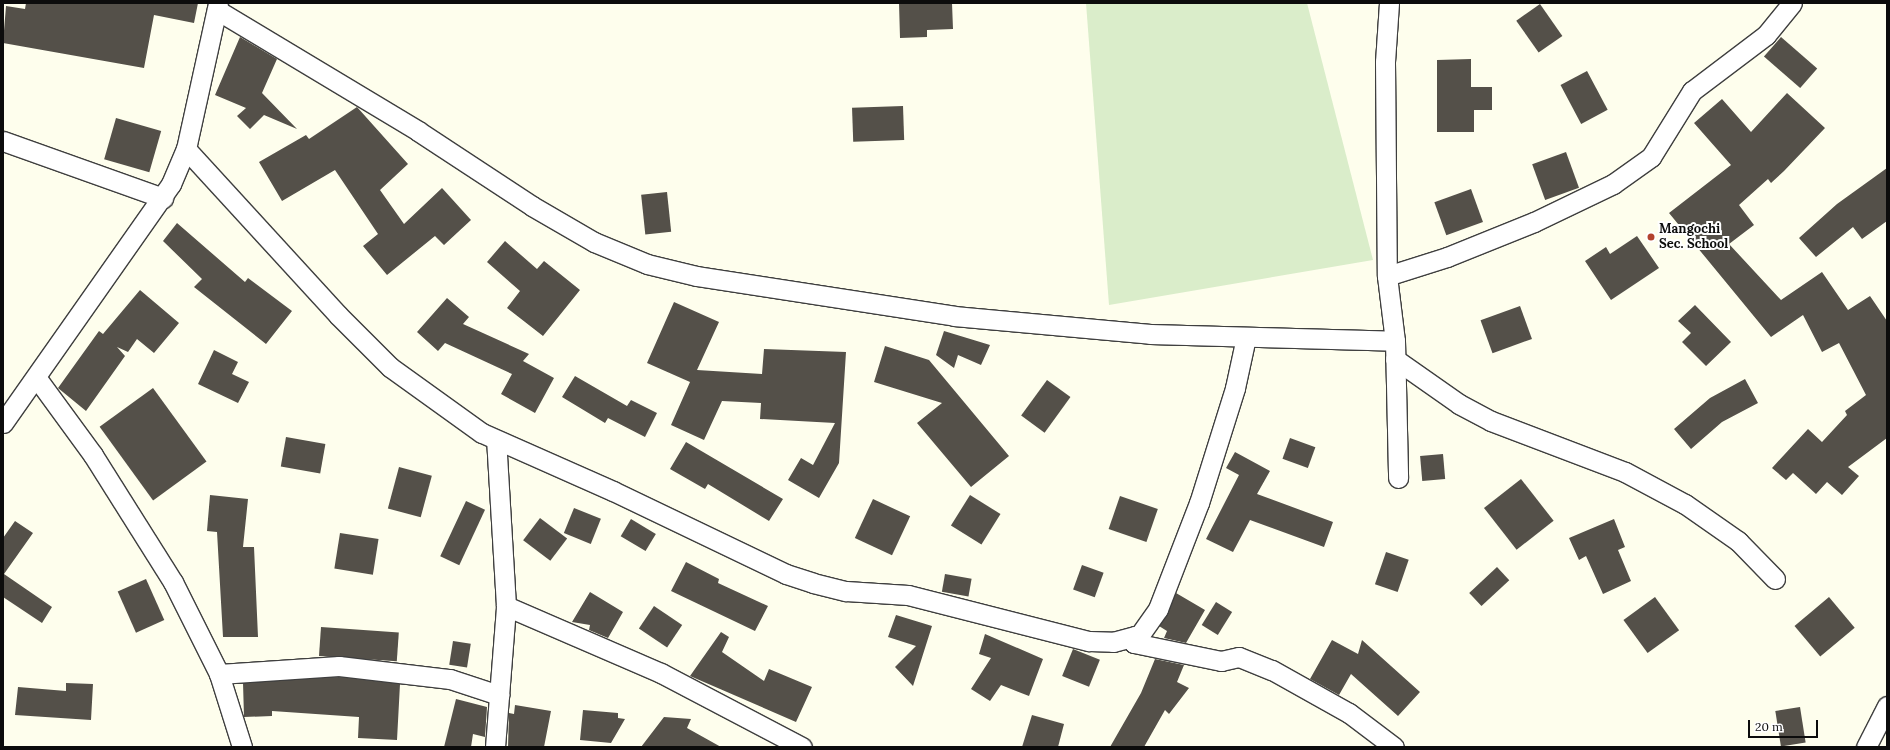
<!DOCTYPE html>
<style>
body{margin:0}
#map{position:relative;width:1890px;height:750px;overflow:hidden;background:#fefeed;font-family:Lora,serif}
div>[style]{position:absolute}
.pitch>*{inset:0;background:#daedca}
.building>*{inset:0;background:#545049;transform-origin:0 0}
.roads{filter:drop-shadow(1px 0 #3f3f3f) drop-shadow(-1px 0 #3f3f3f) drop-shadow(0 1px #3f3f3f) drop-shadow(0 -1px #3f3f3f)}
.street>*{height:19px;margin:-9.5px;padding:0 9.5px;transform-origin:9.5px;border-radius:9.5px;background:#fff}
.dots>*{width:11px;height:11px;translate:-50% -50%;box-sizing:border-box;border:2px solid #fff;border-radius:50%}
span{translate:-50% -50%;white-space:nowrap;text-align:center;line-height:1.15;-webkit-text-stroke:4px #fff;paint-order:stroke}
.poi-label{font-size:13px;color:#0c0c0c;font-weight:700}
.left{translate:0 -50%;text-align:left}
.frame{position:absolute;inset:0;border:4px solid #0c0c0c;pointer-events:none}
.scale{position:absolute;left:1748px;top:720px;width:70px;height:18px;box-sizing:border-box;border:2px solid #0c0c0c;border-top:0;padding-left:5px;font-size:12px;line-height:14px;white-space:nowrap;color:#0c0c0c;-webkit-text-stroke:3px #fff;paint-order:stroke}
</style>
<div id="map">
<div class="pitch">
<div style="clip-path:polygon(1086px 3px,1307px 3px,1373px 260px,1109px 305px)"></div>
</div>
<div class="building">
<div style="clip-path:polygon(26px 3px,198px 3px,194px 23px,154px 15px,144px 68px,3px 43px,6px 6px,25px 9px)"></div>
<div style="clip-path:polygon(899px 3px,952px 3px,953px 29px,927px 30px,927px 37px,900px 38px)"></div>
<div style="left:1540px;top:4px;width:39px;height:29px;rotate:55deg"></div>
<div style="clip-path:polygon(240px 37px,277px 59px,262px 93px,297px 129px,264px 115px,250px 129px,237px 116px,246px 108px,215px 95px)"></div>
<div style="left:1781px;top:37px;width:48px;height:26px;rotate:41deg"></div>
<div style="clip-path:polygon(1471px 59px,1471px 87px,1492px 87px,1492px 110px,1474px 110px,1474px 132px,1437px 132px,1437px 60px)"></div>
<div style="left:1587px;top:71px;width:44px;height:30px;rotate:62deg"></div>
<div style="clip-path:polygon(1787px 93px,1825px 128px,1784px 171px,1771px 183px,1768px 179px,1739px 205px,1754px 225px,1729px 244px,1781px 300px,1822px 272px,1848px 310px,1870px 296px,1887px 321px,1887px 438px,1848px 467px,1859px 476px,1842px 495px,1827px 482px,1816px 494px,1793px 473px,1786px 480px,1772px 468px,1808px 429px,1822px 442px,1847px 415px,1845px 411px,1866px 395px,1839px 343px,1822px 352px,1803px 315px,1771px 337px,1669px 213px,1731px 165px,1694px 123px,1722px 99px,1751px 132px)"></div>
<div style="left:903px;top:106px;width:34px;height:51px;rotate:88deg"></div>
<div style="clip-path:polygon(357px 107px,408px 164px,380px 190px,404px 224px,442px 188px,471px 220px,444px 245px,435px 236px,387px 275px,363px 246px,378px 234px,335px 170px,282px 201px,259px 162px,306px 135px,309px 139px)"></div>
<div style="left:116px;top:118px;width:47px;height:43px;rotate:16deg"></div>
<div style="left:1566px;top:152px;width:38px;height:36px;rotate:70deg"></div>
<div style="clip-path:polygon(1887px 168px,1887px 221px,1862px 239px,1853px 227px,1816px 257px,1799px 238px,1837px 204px)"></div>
<div style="left:1471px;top:189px;width:35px;height:39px;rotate:70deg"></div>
<div style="left:667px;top:192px;width:40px;height:26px;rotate:84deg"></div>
<div style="clip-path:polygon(177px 223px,245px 282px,248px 278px,292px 311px,266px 344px,194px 287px,202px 279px,163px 241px)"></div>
<div style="clip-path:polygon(1637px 236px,1659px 268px,1611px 300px,1585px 261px,1606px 247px,1610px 254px)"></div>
<div style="clip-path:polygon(505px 241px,537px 269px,544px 261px,580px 290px,543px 336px,507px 308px,520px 291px,487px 262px)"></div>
<div style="clip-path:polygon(140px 290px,179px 323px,154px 353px,137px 339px,128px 352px,117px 347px,125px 356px,86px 411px,58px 388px,99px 331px,103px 334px)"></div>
<div style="clip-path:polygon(447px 298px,469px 317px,463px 324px,529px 354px,523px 361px,554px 378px,535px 413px,501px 394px,512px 374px,445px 343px,438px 351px,417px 332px)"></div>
<div style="clip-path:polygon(674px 302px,719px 322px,697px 370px,762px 374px,764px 349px,846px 352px,839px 463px,819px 498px,788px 480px,801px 458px,813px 465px,835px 423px,760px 419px,761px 403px,722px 401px,704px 440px,671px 425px,690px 382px,647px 363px)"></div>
<div style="clip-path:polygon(1695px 305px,1731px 342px,1706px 366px,1682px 342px,1691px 333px,1678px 321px)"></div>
<div style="left:1520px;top:306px;width:35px;height:42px;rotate:70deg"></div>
<div style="clip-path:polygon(944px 331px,990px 345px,981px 365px,958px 355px,954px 368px,936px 355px)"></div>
<div style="clip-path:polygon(885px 346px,929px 360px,1009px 456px,971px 487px,917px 423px,942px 403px,874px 382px)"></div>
<div style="clip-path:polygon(214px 350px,238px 362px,232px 374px,249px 382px,238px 403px,198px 384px)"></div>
<div style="clip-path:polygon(575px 376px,627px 406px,631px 400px,657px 413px,645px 437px,608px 418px,605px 423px,562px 397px)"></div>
<div style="clip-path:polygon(1745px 379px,1758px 403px,1722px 422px,1691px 449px,1674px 429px,1710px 398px)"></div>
<div style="left:1047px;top:380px;width:29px;height:44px;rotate:36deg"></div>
<div style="left:153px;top:388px;width:91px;height:66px;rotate:54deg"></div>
<div style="left:286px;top:437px;width:40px;height:30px;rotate:10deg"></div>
<div style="left:1290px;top:438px;width:27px;height:22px;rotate:20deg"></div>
<div style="clip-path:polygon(686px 442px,783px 499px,769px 521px,708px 484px,705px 489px,670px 469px)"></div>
<div style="clip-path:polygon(1235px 452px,1270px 471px,1257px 494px,1333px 522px,1324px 547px,1250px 520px,1233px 552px,1206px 539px,1239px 475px,1226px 468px)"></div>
<div style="left:1443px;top:454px;width:25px;height:23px;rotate:85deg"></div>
<div style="left:399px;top:467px;width:34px;height:43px;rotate:15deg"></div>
<div style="left:1521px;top:479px;width:53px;height:47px;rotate:52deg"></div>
<div style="clip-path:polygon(210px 495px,248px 499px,243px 547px,254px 547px,258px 637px,223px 637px,217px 532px,207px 531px)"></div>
<div style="left:970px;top:495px;width:36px;height:36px;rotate:32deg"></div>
<div style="left:1120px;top:496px;width:40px;height:35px;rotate:19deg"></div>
<div style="left:873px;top:499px;width:41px;height:43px;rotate:25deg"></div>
<div style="left:466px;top:501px;width:21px;height:61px;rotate:25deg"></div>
<div style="left:574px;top:508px;width:29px;height:27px;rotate:22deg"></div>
<div style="left:540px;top:518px;width:34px;height:28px;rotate:37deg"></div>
<div style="left:631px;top:519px;width:29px;height:20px;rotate:31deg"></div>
<div style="clip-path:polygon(1614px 519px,1625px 547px,1618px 550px,1631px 581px,1603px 594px,1586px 556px,1579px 560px,1569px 538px)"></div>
<div style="clip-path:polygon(15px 521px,33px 533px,4px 574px,52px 607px,42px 623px,3px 597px,3px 538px)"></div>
<div style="left:340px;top:533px;width:39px;height:36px;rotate:9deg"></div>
<div style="left:1386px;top:552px;width:24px;height:34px;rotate:19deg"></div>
<div style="clip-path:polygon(686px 562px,719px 579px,718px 583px,768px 606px,755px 631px,671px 591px)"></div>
<div style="left:1082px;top:565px;width:23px;height:26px;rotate:20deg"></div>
<div style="left:1497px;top:567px;width:18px;height:38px;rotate:47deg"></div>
<div style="left:945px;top:574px;width:27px;height:18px;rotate:10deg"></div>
<div style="left:146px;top:579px;width:45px;height:31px;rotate:66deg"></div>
<div style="clip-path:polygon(590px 592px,623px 612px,608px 638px,589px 630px,590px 625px,572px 622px)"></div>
<div style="clip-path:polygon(1176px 593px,1205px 610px,1186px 643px,1164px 638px,1167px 631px,1159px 626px)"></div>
<div style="left:1655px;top:597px;width:41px;height:39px;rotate:54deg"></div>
<div style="left:1829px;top:597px;width:40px;height:45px;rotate:50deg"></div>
<div style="left:1216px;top:602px;width:19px;height:27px;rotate:32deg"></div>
<div style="left:654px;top:606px;width:34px;height:27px;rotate:34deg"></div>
<div style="clip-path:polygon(896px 615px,932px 626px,913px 686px,895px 667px,916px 646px,888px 637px)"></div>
<div style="left:321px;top:627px;width:78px;height:29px;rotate:4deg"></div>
<div style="clip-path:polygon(721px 632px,729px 637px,722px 652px,764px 681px,769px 669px,812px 687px,796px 722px,690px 676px)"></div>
<div style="clip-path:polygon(985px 634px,1043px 659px,1029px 696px,1001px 685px,990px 701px,971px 689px,991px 658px,979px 654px)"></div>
<div style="clip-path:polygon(1332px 640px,1358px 654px,1362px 640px,1420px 692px,1398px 716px,1351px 674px,1339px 695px,1310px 679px)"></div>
<div style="left:453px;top:641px;width:18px;height:24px;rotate:9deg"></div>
<div style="left:1073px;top:649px;width:29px;height:29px;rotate:22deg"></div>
<div style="clip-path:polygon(1155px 659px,1184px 665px,1177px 682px,1189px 688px,1169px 714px,1165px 710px,1144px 747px,1110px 747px,1141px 693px)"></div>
<div style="clip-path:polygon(339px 677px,400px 684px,397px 740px,358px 738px,359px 717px,272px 711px,272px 716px,244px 717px,243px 683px)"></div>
<div style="clip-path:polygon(66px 683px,93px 684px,91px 720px,15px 715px,18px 687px,66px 691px)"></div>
<div style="clip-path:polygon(456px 699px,487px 707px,485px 737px,473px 734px,471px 747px,444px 747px)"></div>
<div style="clip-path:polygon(515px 705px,551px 711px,544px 747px,508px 747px,509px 713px,514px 714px)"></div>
<div style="left:1800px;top:707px;width:36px;height:25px;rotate:81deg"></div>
<div style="clip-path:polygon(583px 710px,618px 713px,618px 718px,625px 719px,611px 743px,580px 740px)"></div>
<div style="clip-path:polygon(1032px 715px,1064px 724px,1058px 747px,1022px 747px)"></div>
<div style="clip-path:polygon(664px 717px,691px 719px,687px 728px,721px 747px,641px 747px)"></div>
</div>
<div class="roads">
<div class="street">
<div style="left:1389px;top:3px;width:59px;rotate:93.9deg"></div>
<div style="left:1385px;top:62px;width:214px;rotate:89.5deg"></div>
<div style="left:1387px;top:276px;width:65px;rotate:83deg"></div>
<div style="left:1395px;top:341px;width:137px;rotate:88.7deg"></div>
<div style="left:217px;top:10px;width:235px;rotate:31deg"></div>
<div style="left:418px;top:131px;width:136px;rotate:33.3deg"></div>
<div style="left:532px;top:206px;width:72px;rotate:30.1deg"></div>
<div style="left:594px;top:242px;width:57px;rotate:22.5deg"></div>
<div style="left:647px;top:264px;width:51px;rotate:13.5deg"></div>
<div style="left:697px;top:276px;width:260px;rotate:8.8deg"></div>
<div style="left:954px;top:316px;width:197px;rotate:5.2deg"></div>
<div style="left:1150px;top:334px;width:245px;rotate:1.6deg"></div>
<div style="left:3px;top:141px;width:170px;rotate:19.6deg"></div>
<div style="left:186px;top:149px;width:225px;rotate:47.5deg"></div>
<div style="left:338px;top:315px;width:74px;rotate:45deg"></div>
<div style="left:390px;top:367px;width:113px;rotate:35.7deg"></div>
<div style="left:482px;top:433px;width:143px;rotate:23.9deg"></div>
<div style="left:613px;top:491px;width:192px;rotate:25.6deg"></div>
<div style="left:786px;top:574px;width:28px;rotate:18deg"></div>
<div style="left:813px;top:583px;width:34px;rotate:14deg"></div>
<div style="left:846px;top:591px;width:62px;rotate:3.7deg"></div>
<div style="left:908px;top:595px;width:187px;rotate:14.3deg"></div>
<div style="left:1089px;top:641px;width:24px;rotate:2deg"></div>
<div style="left:1113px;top:642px;width:23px;rotate:-15deg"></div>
<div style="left:1135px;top:636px;width:7px;rotate:98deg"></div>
<div style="left:1387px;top:276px;width:63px;rotate:-17.6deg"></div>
<div style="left:1447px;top:257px;width:94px;rotate:-21.9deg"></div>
<div style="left:1534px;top:222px;width:88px;rotate:-25.7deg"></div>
<div style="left:1613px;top:184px;width:47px;rotate:-35.4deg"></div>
<div style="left:1651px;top:157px;width:78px;rotate:-58.2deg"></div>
<div style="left:1692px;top:91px;width:93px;rotate:-37.1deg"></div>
<div style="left:1766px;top:35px;width:41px;rotate:-50.9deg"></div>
<div style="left:1395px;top:359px;width:78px;rotate:35.1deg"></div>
<div style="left:1459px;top:404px;width:36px;rotate:28deg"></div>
<div style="left:1491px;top:421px;width:143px;rotate:20.8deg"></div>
<div style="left:1625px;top:472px;width:68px;rotate:28.1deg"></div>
<div style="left:1685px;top:504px;width:65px;rotate:34.9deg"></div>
<div style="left:1738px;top:541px;width:53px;rotate:45.8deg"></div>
<div style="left:36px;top:377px;width:97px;rotate:53.8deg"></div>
<div style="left:93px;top:455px;width:150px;rotate:57.8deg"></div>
<div style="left:173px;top:582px;width:103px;rotate:63.4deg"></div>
<div style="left:219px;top:674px;width:77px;rotate:72.5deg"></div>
<div style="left:3px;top:423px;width:292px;rotate:-54.9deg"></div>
<div style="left:171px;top:184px;width:38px;rotate:-67deg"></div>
<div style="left:186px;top:149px;width:149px;rotate:-77.6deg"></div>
<div style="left:506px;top:606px;width:169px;rotate:23.4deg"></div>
<div style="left:661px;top:673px;width:159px;rotate:27.7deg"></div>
<div style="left:1134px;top:643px;width:42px;rotate:-54.8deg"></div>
<div style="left:1158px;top:609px;width:114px;rotate:-68.9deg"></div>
<div style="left:1199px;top:503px;width:121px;rotate:-72.6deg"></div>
<div style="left:1235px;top:388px;width:52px;rotate:-77.8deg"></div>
<div style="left:1134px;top:643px;width:89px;rotate:11.7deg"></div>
<div style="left:1221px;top:661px;width:18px;rotate:-13deg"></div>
<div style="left:1239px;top:657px;width:35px;rotate:22deg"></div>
<div style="left:1272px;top:670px;width:88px;rotate:29.2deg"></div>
<div style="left:1349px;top:713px;width:56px;rotate:37.1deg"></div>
<div style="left:219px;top:674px;width:120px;rotate:-3.8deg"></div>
<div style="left:339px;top:666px;width:112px;rotate:6.7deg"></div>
<div style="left:450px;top:679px;width:52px;rotate:18.1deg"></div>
<div style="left:495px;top:747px;width:141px;rotate:-85.5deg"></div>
<div style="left:506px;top:606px;width:166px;rotate:-93.4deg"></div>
<div style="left:1866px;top:747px;width:46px;rotate:-62.9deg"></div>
</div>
</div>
<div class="dots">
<div style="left:1651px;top:237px;background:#b3422e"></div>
</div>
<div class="poi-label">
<span class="left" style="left:1659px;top:237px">Mangochi<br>Sec. School</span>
</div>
<div class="frame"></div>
<div class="scale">20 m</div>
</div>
